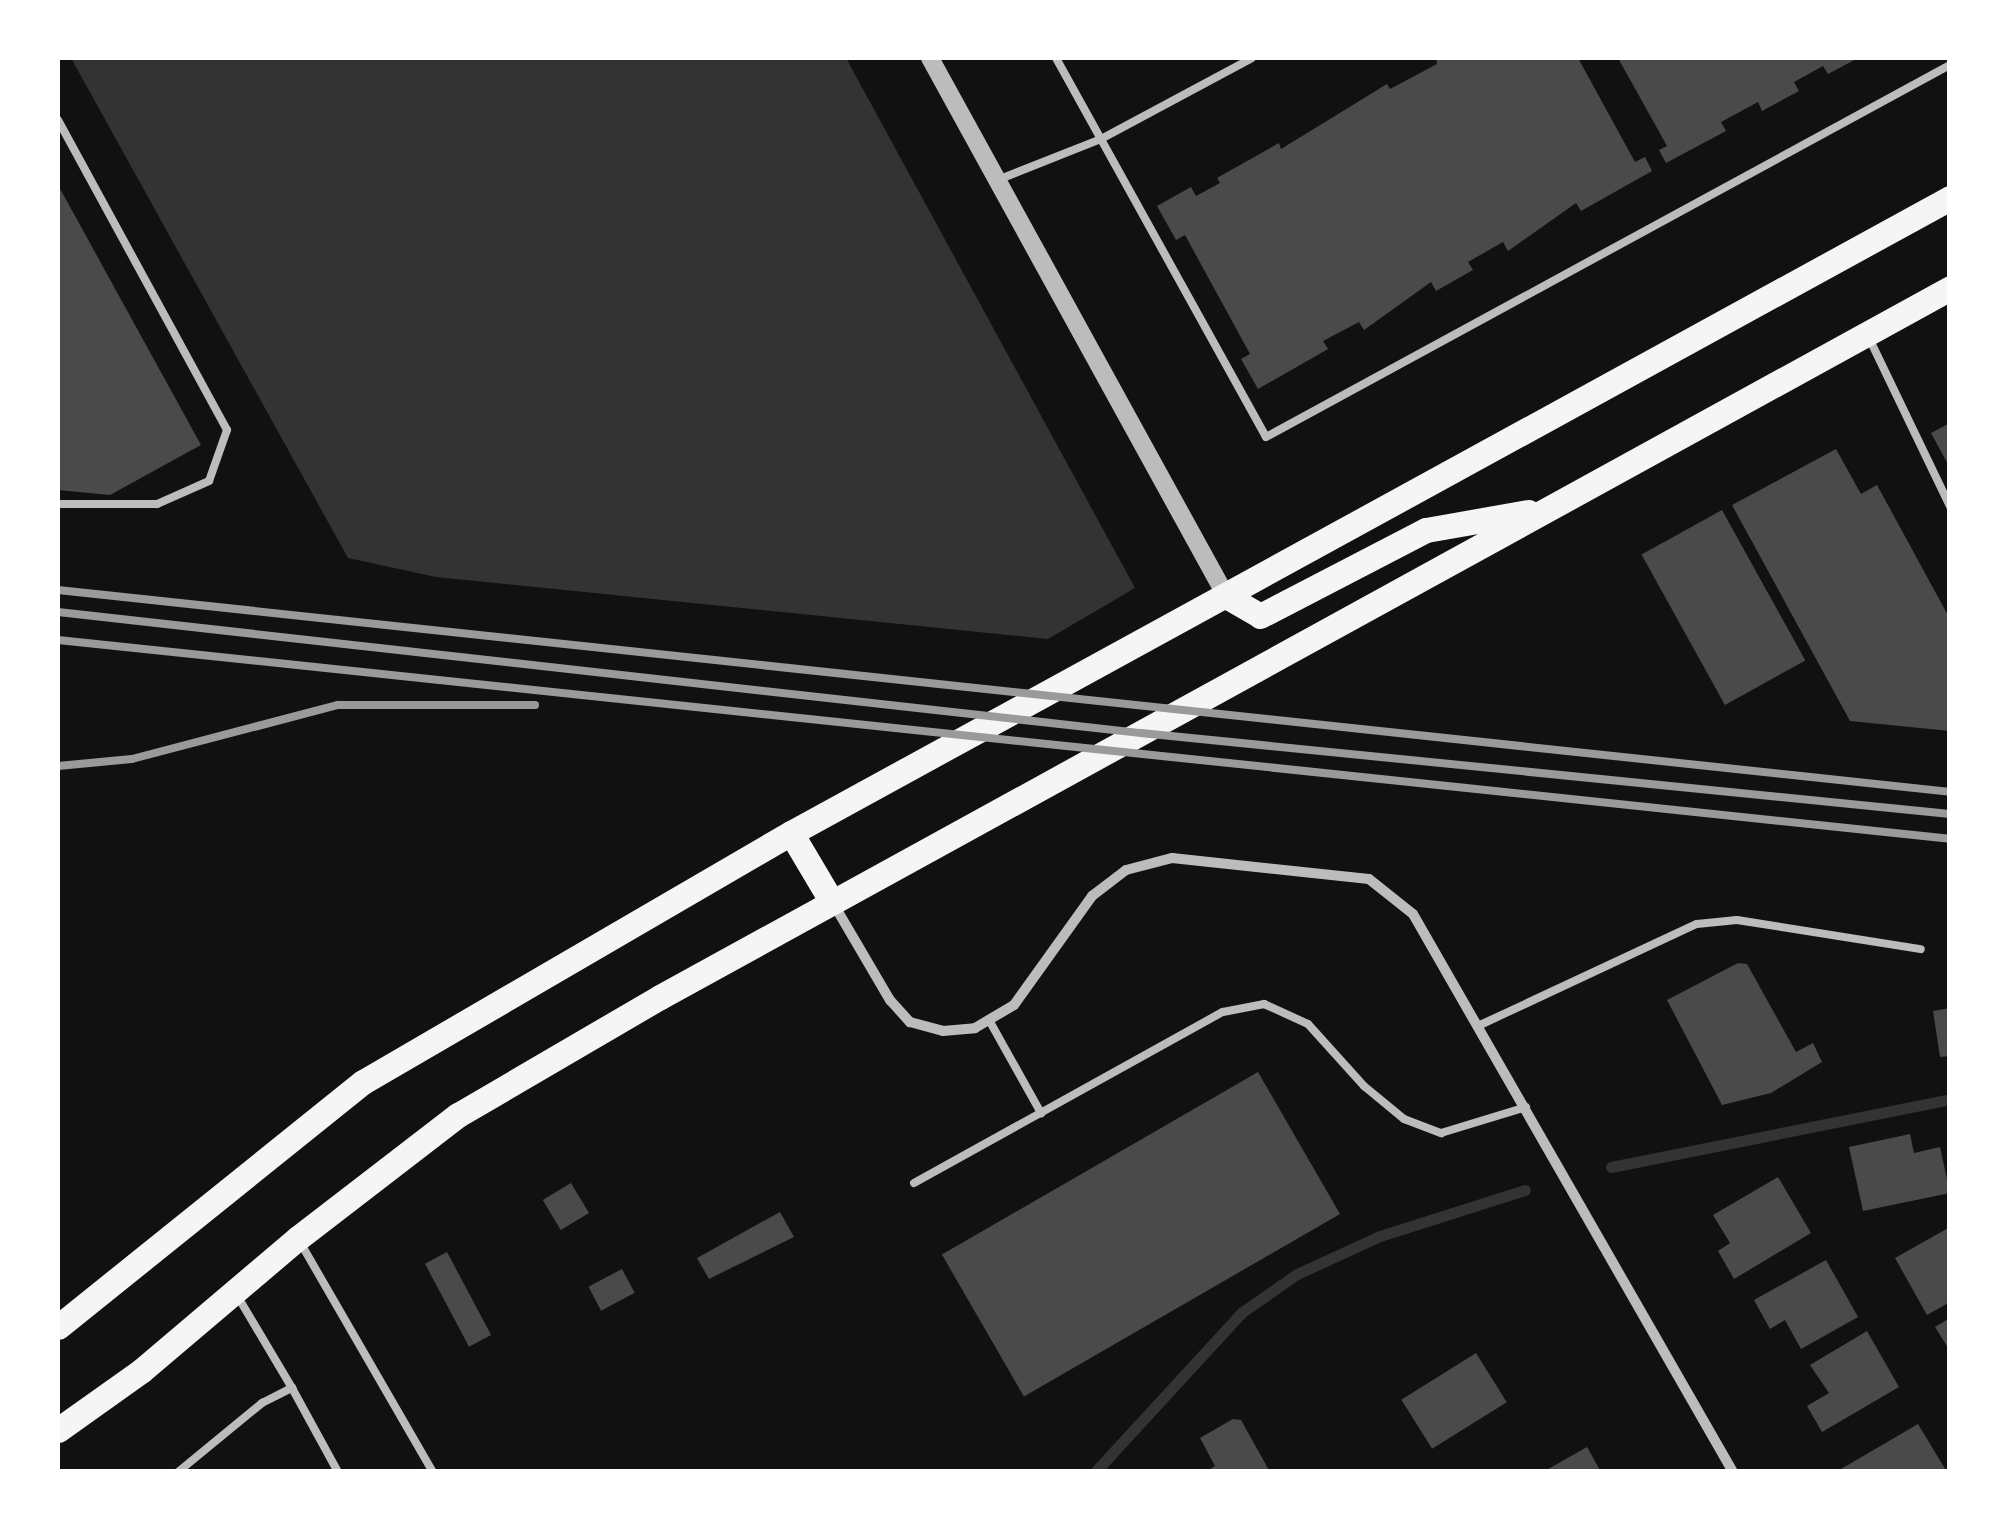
<!DOCTYPE html>
<style>
body{margin:0}
#map{position:relative;width:2007px;height:1529px;overflow:hidden;background:#111;font-family:Jost,sans-serif}
div>[style]{position:absolute}
.water>*{inset:0;background:#333}
.stream>*{height:11px;margin:-5.5px;padding:0 5.5px;transform-origin:5.5px;border-radius:5.5px;background:#333}
.building>*{inset:0;background:#4a4a4a;transform-origin:0 0}
.service>*{height:8px;margin:-4px;padding:0 4px;transform-origin:4px;border-radius:4px;background:#bcbcbc}
.minor>*{height:10px;margin:-5px;padding:0 5px;transform-origin:5px;border-radius:5px;background:#bcbcbc}
.tertiary>*{height:18px;margin:-9px;padding:0 9px;transform-origin:9px;border-radius:9px;background:#bcbcbc}
.primary>*{height:25px;margin:-12.5px;padding:0 12.5px;transform-origin:12.5px;border-radius:12.5px;background:#f5f5f5}
.rail>*{height:8px;margin:-4px;padding:0 4px;transform-origin:4px;border-radius:4px;background:#9a9a9a}
span{translate:-50% -50%;white-space:nowrap;text-align:center;line-height:1.15;-webkit-text-stroke:10px #fff;paint-order:stroke}
.frame{position:absolute;inset:0;border:60px solid #fff;pointer-events:none}
</style>
<div id="map">
<div class="water">
<div style="clip-path:polygon(71px 58px,846px 58px,1135px 588px,1048px 639px,436px 577px,348px 558px)"></div>
</div>
<div class="stream">
<div style="left:1611px;top:1167px;width:346px;rotate:-11.3deg"></div>
<div style="left:1095px;top:1472px;width:216px;rotate:-47.4deg"></div>
<div style="left:1241px;top:1313px;width:68px;rotate:-34.9deg"></div>
<div style="left:1297px;top:1274px;width:91px;rotate:-24.6deg"></div>
<div style="left:1380px;top:1236px;width:152px;rotate:-17.6deg"></div>
</div>
<div class="building">
<div style="clip-path:polygon(1436px 58px,1578px 58px,1635px 162px,1645px 157px,1652px 171px,1581px 211px,1576px 203px,1508px 251px,1503px 242px,1468px 262px,1473px 270px,1436px 291px,1431px 282px,1364px 330px,1359px 322px,1323px 341px,1328px 349px,1258px 389px,1241px 359px,1250px 354px,1185px 235px,1176px 240px,1157px 206px,1191px 187px,1196px 196px,1220px 183px,1217px 178px,1279px 143px,1281px 149px,1387px 84px,1390px 89px,1437px 64px)"></div>
<div style="clip-path:polygon(1618px 58px,1858px 58px,1828px 74px,1823px 66px,1794px 82px,1799px 91px,1762px 111px,1758px 102px,1721px 122px,1726px 131px,1666px 163px,1659px 150px,1667px 146px)"></div>
<div style="clip-path:polygon(58px 185px,201px 445px,110px 495px,58px 490px)"></div>
<div style="clip-path:polygon(1950px 423px,1950px 468px,1931px 433px)"></div>
<div style="clip-path:polygon(1836px 449px,1861px 494px,1877px 485px,1950px 619px,1950px 731px,1850px 721px,1732px 505px)"></div>
<div style="left:1722px;top:510px;width:172px;height:92px;rotate:61deg"></div>
<div style="clip-path:polygon(1738px 963px,1747px 964px,1796px 1052px,1813px 1043px,1822px 1062px,1771px 1093px,1722px 1105px,1667px 1000px)"></div>
<div style="clip-path:polygon(1950px 1008px,1950px 1056px,1940px 1057px,1933px 1011px)"></div>
<div style="left:1258px;top:1072px;width:164px;height:365px;rotate:60deg"></div>
<div style="clip-path:polygon(1910px 1134px,1914px 1153px,1940px 1147px,1950px 1193px,1863px 1211px,1849px 1147px)"></div>
<div style="clip-path:polygon(1778px 1177px,1811px 1233px,1734px 1279px,1718px 1251px,1730px 1243px,1713px 1215px)"></div>
<div style="left:571px;top:1183px;width:35px;height:33px;rotate:59deg"></div>
<div style="clip-path:polygon(780px 1212px,794px 1237px,709px 1279px,697px 1258px)"></div>
<div style="clip-path:polygon(1950px 1227px,1950px 1302px,1927px 1315px,1895px 1258px)"></div>
<div style="left:447px;top:1252px;width:94px;height:25px;rotate:62deg"></div>
<div style="clip-path:polygon(1826px 1260px,1858px 1317px,1801px 1349px,1785px 1320px,1770px 1329px,1754px 1300px)"></div>
<div style="left:622px;top:1269px;width:27px;height:38px;rotate:62deg"></div>
<div style="clip-path:polygon(1950px 1318px,1950px 1351px,1935px 1327px)"></div>
<div style="clip-path:polygon(1867px 1331px,1899px 1387px,1822px 1432px,1807px 1406px,1829px 1393px,1810px 1365px)"></div>
<div style="left:1476px;top:1353px;width:58px;height:88px;rotate:58deg"></div>
<div style="clip-path:polygon(1233px 1419px,1241px 1420px,1270px 1472px,1205px 1472px,1215px 1466px,1200px 1438px)"></div>
<div style="clip-path:polygon(1918px 1424px,1947px 1472px,1843px 1472px,1841px 1469px)"></div>
<div style="clip-path:polygon(1587px 1447px,1601px 1472px,1543px 1472px)"></div>
</div>
<div class="service">
<div style="left:1056px;top:58px;width:433px;rotate:61deg"></div>
<div style="left:1266px;top:437px;width:779px;rotate:-28.54deg"></div>
<div style="left:58px;top:120px;width:353px;rotate:61.4deg"></div>
<div style="left:227px;top:430px;width:54px;rotate:109.4deg"></div>
<div style="left:209px;top:481px;width:57px;rotate:156.1deg"></div>
<div style="left:157px;top:504px;width:99px;rotate:180deg"></div>
<div style="left:1000px;top:179px;width:109px;rotate:-21.6deg"></div>
<div style="left:1101px;top:139px;width:171px;rotate:-28.2deg"></div>
<div style="left:1869px;top:338px;width:187px;rotate:64.3deg"></div>
<div style="left:989px;top:1020px;width:107px;rotate:60.8deg"></div>
<div style="left:1480px;top:1025px;width:239px;rotate:-25deg"></div>
<div style="left:1697px;top:924px;width:40px;rotate:-5.7deg"></div>
<div style="left:1737px;top:920px;width:186px;rotate:9deg"></div>
<div style="left:914px;top:1183px;width:353px;rotate:-29deg"></div>
<div style="left:1223px;top:1012px;width:42px;rotate:-11deg"></div>
<div style="left:1264px;top:1004px;width:48px;rotate:24.4deg"></div>
<div style="left:1308px;top:1024px;width:84px;rotate:47.9deg"></div>
<div style="left:1364px;top:1086px;width:52px;rotate:39.5deg"></div>
<div style="left:1404px;top:1119px;width:40px;rotate:21deg"></div>
<div style="left:1441px;top:1133px;width:89px;rotate:-17deg"></div>
<div style="left:300px;top:1242px;width:266px;rotate:60deg"></div>
<div style="left:238px;top:1297px;width:106px;rotate:59.3deg"></div>
<div style="left:178px;top:1472px;width:109px;rotate:-39.4deg"></div>
<div style="left:262px;top:1403px;width:34px;rotate:-27deg"></div>
<div style="left:292px;top:1388px;width:96px;rotate:61.3deg"></div>
</div>
<div class="minor">
<div style="left:833px;top:903px;width:113px;rotate:59.6deg"></div>
<div style="left:890px;top:1000px;width:30px;rotate:48deg"></div>
<div style="left:910px;top:1022px;width:34px;rotate:15deg"></div>
<div style="left:943px;top:1031px;width:32px;rotate:-5deg"></div>
<div style="left:975px;top:1028px;width:45px;rotate:-30.5deg"></div>
<div style="left:1014px;top:1005px;width:134px;rotate:-54.4deg"></div>
<div style="left:1092px;top:896px;width:43px;rotate:-37.4deg"></div>
<div style="left:1126px;top:870px;width:48px;rotate:-14.6deg"></div>
<div style="left:1172px;top:858px;width:198px;rotate:6.1deg"></div>
<div style="left:1369px;top:879px;width:56px;rotate:38.5deg"></div>
<div style="left:1413px;top:914px;width:643px;rotate:60.17deg"></div>
</div>
<div class="tertiary">
<div style="left:930px;top:58px;width:614px;rotate:61.18deg"></div>
</div>
<div class="primary">
<div style="left:1226px;top:596px;width:39px;rotate:30deg"></div>
<div style="left:1260px;top:616px;width:187px;rotate:-27.4deg"></div>
<div style="left:1426px;top:530px;width:104px;rotate:-10deg"></div>
<div style="left:791px;top:833px;width:80px;rotate:59.3deg"></div>
<div style="left:58px;top:1327px;width:391px;rotate:-38.8deg"></div>
<div style="left:363px;top:1082px;width:495px;rotate:-30.2deg"></div>
<div style="left:791px;top:833px;width:1322px;rotate:-28.72deg"></div>
<div style="left:58px;top:1430px;width:102px;rotate:-35.4deg"></div>
<div style="left:141px;top:1371px;width:206px;rotate:-40.3deg"></div>
<div style="left:298px;top:1238px;width:202px;rotate:-37.6deg"></div>
<div style="left:458px;top:1115px;width:234px;rotate:-30.3deg"></div>
<div style="left:660px;top:997px;width:1472px;rotate:-28.79deg"></div>
</div>
<div class="rail">
<div style="left:58px;top:590px;width:1903px;rotate:6.09deg"></div>
<div style="left:58px;top:612px;width:1090px;rotate:6.38deg"></div>
<div style="left:1141px;top:733px;width:813px;rotate:5.72deg"></div>
<div style="left:58px;top:640px;width:1902px;rotate:6deg"></div>
<div style="left:58px;top:766px;width:74px;rotate:-5.4deg"></div>
<div style="left:132px;top:759px;width:213px;rotate:-14.7deg"></div>
<div style="left:338px;top:705px;width:197px"></div>
</div>
<div class="frame"></div>
</div>
